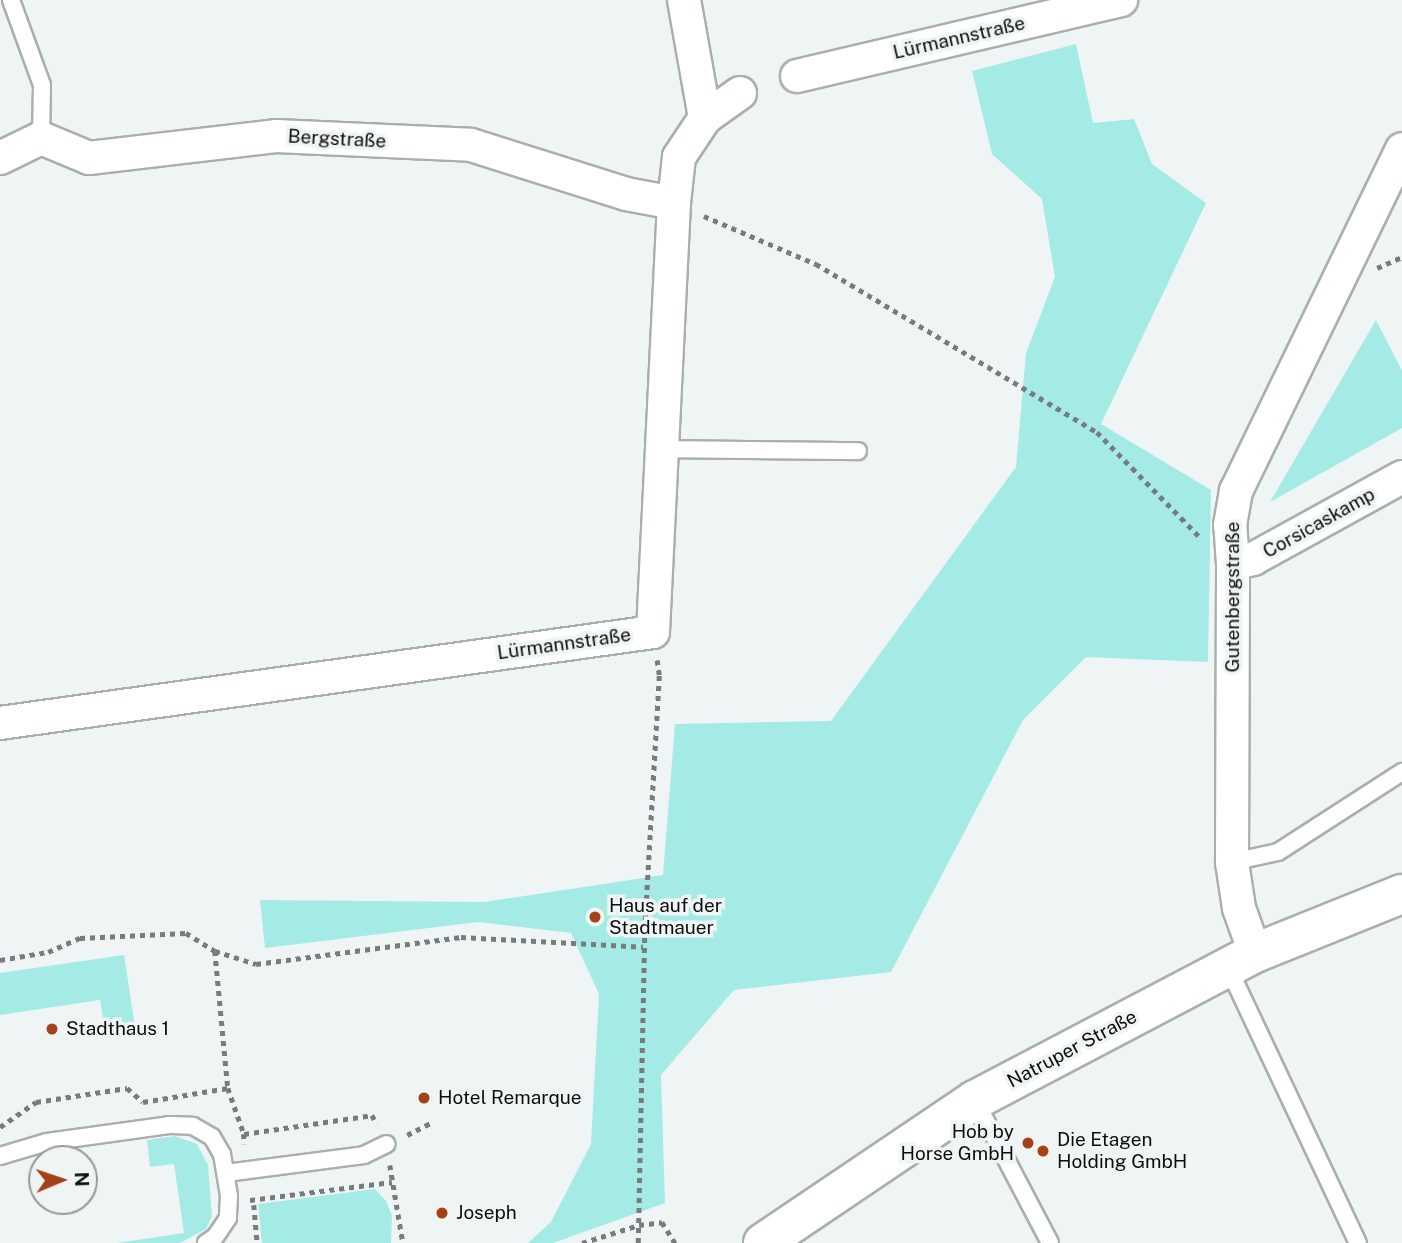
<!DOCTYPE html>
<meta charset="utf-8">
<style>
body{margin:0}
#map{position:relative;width:1402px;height:1243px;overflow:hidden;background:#eff4f4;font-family:"Public Sans",sans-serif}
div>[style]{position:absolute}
.green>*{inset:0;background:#a4ebe6}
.path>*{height:4.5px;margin-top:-2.25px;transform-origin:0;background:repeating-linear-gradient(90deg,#797c7c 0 5px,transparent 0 10px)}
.roads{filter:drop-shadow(2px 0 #aaafae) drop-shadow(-2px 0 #aaafae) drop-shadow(0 2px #aaafae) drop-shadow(0 -2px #aaafae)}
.lane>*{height:16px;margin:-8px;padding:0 8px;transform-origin:8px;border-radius:8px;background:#fff}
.street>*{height:32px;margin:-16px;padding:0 16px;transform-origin:16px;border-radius:16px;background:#fff}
.secondary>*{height:38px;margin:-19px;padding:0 19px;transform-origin:19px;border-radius:19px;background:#fff}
.dots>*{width:19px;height:19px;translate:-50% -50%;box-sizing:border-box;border:4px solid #eff4f4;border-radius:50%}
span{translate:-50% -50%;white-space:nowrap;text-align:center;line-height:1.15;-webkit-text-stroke:7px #eff4f4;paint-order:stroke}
.street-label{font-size:19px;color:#0c0e0d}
.poi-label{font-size:19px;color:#0c0e0d}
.left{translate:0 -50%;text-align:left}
.right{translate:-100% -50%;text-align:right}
.north{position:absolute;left:28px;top:1145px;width:70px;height:70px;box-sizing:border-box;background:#eff4f4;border:2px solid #949898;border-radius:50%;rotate:88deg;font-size:19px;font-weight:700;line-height:28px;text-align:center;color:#0c0e0d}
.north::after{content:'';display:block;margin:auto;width:24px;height:32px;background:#a64016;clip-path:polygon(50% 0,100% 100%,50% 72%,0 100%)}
</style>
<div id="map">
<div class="green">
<div style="clip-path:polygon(1076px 44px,1093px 123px,1134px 119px,1152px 164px,1206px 203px,1101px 424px,1211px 490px,1208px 662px,1086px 657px,1023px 720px,891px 972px,734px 990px,661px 1075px,665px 1203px,553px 1243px,528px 1243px,551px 1222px,591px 1144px,599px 994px,571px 933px,478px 922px,265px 948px,260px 900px,484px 902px,663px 875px,675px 724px,831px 721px,1016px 467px,1026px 353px,1055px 277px,1042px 199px,992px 154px,972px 71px)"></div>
<div style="clip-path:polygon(1376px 320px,1402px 371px,1402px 428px,1270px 502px)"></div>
<div style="clip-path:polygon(124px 955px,135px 1027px,105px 1031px,100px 1000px,0 1015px,0 973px)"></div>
<div style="clip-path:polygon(175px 1136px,197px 1144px,208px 1165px,212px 1216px,206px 1229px,180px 1243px,117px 1243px,184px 1233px,174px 1164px,150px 1167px,147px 1140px)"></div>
<div style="clip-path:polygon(375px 1189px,386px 1201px,392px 1216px,391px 1243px,262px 1243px,258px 1204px)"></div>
</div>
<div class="path">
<div style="left:704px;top:216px;width:122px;rotate:23.2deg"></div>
<div style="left:816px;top:264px;width:327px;rotate:30.9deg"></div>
<div style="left:1097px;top:432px;width:147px;rotate:45.6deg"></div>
<div style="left:1377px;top:268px;width:27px;rotate:-24deg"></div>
<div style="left:645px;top:920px;width:245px;rotate:-86.7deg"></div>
<div style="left:659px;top:675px;width:15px;rotate:-98deg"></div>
<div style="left:215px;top:951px;width:138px;rotate:84.6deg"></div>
<div style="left:228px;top:1088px;width:49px;rotate:70.8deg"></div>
<div style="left:244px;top:1134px;width:10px;rotate:90deg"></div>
<div style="left:0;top:960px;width:49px;rotate:-9.5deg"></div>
<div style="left:48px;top:952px;width:35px;rotate:-24deg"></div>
<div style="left:80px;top:938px;width:106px;rotate:-2.7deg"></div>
<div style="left:186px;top:933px;width:34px;rotate:32deg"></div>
<div style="left:215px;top:951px;width:43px;rotate:17.6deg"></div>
<div style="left:256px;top:964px;width:207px;rotate:-7.5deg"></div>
<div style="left:461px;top:937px;width:182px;rotate:3.1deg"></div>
<div style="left:0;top:1127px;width:44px;rotate:-34.8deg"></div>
<div style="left:36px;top:1102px;width:92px;rotate:-8.7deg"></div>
<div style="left:127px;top:1088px;width:21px;rotate:41deg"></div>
<div style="left:143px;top:1102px;width:86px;rotate:-9.4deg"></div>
<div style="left:244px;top:1134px;width:129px;rotate:-8.4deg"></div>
<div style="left:372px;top:1115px;width:10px;rotate:61deg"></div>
<div style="left:407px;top:1135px;width:27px;rotate:-27deg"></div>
<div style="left:390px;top:1165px;width:79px;rotate:80.5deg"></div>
<div style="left:250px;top:1200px;width:143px;rotate:-7.2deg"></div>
<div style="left:254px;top:1205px;width:38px;rotate:85deg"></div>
<div style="left:582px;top:1243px;width:60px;rotate:-17.5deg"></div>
<div style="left:639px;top:1225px;width:23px;rotate:-7deg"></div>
<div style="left:662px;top:1222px;width:25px;rotate:58deg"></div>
<div style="left:638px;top:1243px;width:322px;rotate:-88.8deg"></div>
</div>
<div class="roads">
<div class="lane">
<div style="left:11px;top:0;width:90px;rotate:70deg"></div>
<div style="left:42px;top:85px;width:53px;rotate:91.1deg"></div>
<div style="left:662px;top:449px;width:196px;rotate:0.6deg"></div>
<div style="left:1232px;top:862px;width:47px;rotate:-12.3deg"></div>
<div style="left:1278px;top:852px;width:148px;rotate:-32.8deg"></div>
<div style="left:1228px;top:967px;width:305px;rotate:64.8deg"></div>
<div style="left:975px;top:1100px;width:161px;rotate:62.3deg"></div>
<div style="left:0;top:1156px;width:49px;rotate:-16.6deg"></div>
<div style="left:47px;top:1142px;width:123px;rotate:-7.9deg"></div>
<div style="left:169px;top:1125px;width:24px;rotate:2deg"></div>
<div style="left:193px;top:1126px;width:22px;rotate:30deg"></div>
<div style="left:212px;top:1137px;width:20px;rotate:60deg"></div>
<div style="left:222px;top:1154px;width:43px;rotate:80.5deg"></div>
<div style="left:229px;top:1196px;width:22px;rotate:93deg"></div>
<div style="left:228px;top:1218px;width:23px;rotate:124deg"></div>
<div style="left:215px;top:1237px;width:11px;rotate:146deg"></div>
<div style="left:226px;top:1173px;width:139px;rotate:-7.4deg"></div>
<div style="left:364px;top:1155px;width:25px;rotate:-26deg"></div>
</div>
<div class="street">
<div style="left:684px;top:0;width:120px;rotate:79.9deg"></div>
<div style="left:797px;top:76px;width:333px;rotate:-13.2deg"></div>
<div style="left:0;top:158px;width:46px;rotate:-26deg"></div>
<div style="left:41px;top:138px;width:52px;rotate:22.6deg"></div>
<div style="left:89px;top:158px;width:188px;rotate:-6.7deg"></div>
<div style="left:276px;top:136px;width:195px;rotate:2.6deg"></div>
<div style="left:471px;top:145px;width:163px;rotate:17.5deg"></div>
<div style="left:626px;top:194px;width:49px;rotate:10.6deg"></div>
<div style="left:1233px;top:564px;width:21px;rotate:-14deg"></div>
<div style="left:1253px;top:559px;width:170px;rotate:-28.8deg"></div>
<div style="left:0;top:723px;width:659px;rotate:-7.93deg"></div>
<div style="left:653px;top:632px;width:430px;rotate:-87.2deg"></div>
<div style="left:674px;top:203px;width:46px;rotate:-83.8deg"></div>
<div style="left:679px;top:157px;width:47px;rotate:-56.3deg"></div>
<div style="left:705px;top:118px;width:43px;rotate:-35.5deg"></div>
<div style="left:1255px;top:953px;width:48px;rotate:-109.6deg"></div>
<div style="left:1239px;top:908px;width:47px;rotate:-98.7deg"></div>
<div style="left:1232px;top:862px;width:298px;rotate:-89.8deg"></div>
<div style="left:1233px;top:564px;width:39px;rotate:-94deg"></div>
<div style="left:1230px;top:525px;width:35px;rotate:-80deg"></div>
<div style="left:1236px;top:491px;width:380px;rotate:-64.1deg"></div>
</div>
<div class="secondary">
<div style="left:763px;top:1243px;width:256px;rotate:-34deg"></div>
<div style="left:975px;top:1100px;width:316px;rotate:-27.7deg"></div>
<div style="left:1255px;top:953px;width:158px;rotate:-21.9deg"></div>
</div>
</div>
<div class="dots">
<div style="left:595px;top:917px;background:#a64016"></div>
<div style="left:52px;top:1029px;background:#a64016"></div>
<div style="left:424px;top:1098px;background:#a64016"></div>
<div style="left:1028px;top:1143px;background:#a64016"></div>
<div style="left:1043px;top:1151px;background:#a64016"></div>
<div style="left:442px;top:1213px;background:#a64016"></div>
</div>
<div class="street-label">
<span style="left:959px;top:38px;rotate:-13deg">Lürmannstraße</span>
<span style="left:337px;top:139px;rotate:3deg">Bergstraße</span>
<span style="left:1319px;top:523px;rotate:-29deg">Corsicaskamp</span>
<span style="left:1233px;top:597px;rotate:-90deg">Gutenbergstraße</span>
<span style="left:564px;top:644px;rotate:-8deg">Lürmannstraße</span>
<span style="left:1072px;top:1049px;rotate:-28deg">Natruper Straße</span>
</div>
<div class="poi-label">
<span class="left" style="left:609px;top:917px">Haus auf der<br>Stadtmauer</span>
<span class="left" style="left:66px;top:1029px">Stadthaus 1</span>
<span class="left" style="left:438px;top:1098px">Hotel Remarque</span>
<span class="right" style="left:1014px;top:1143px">Hob by<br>Horse GmbH</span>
<span class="left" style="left:1057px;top:1151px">Die Etagen<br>Holding GmbH</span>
<span class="left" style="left:456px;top:1213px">Joseph</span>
</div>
<div class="north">N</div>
</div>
